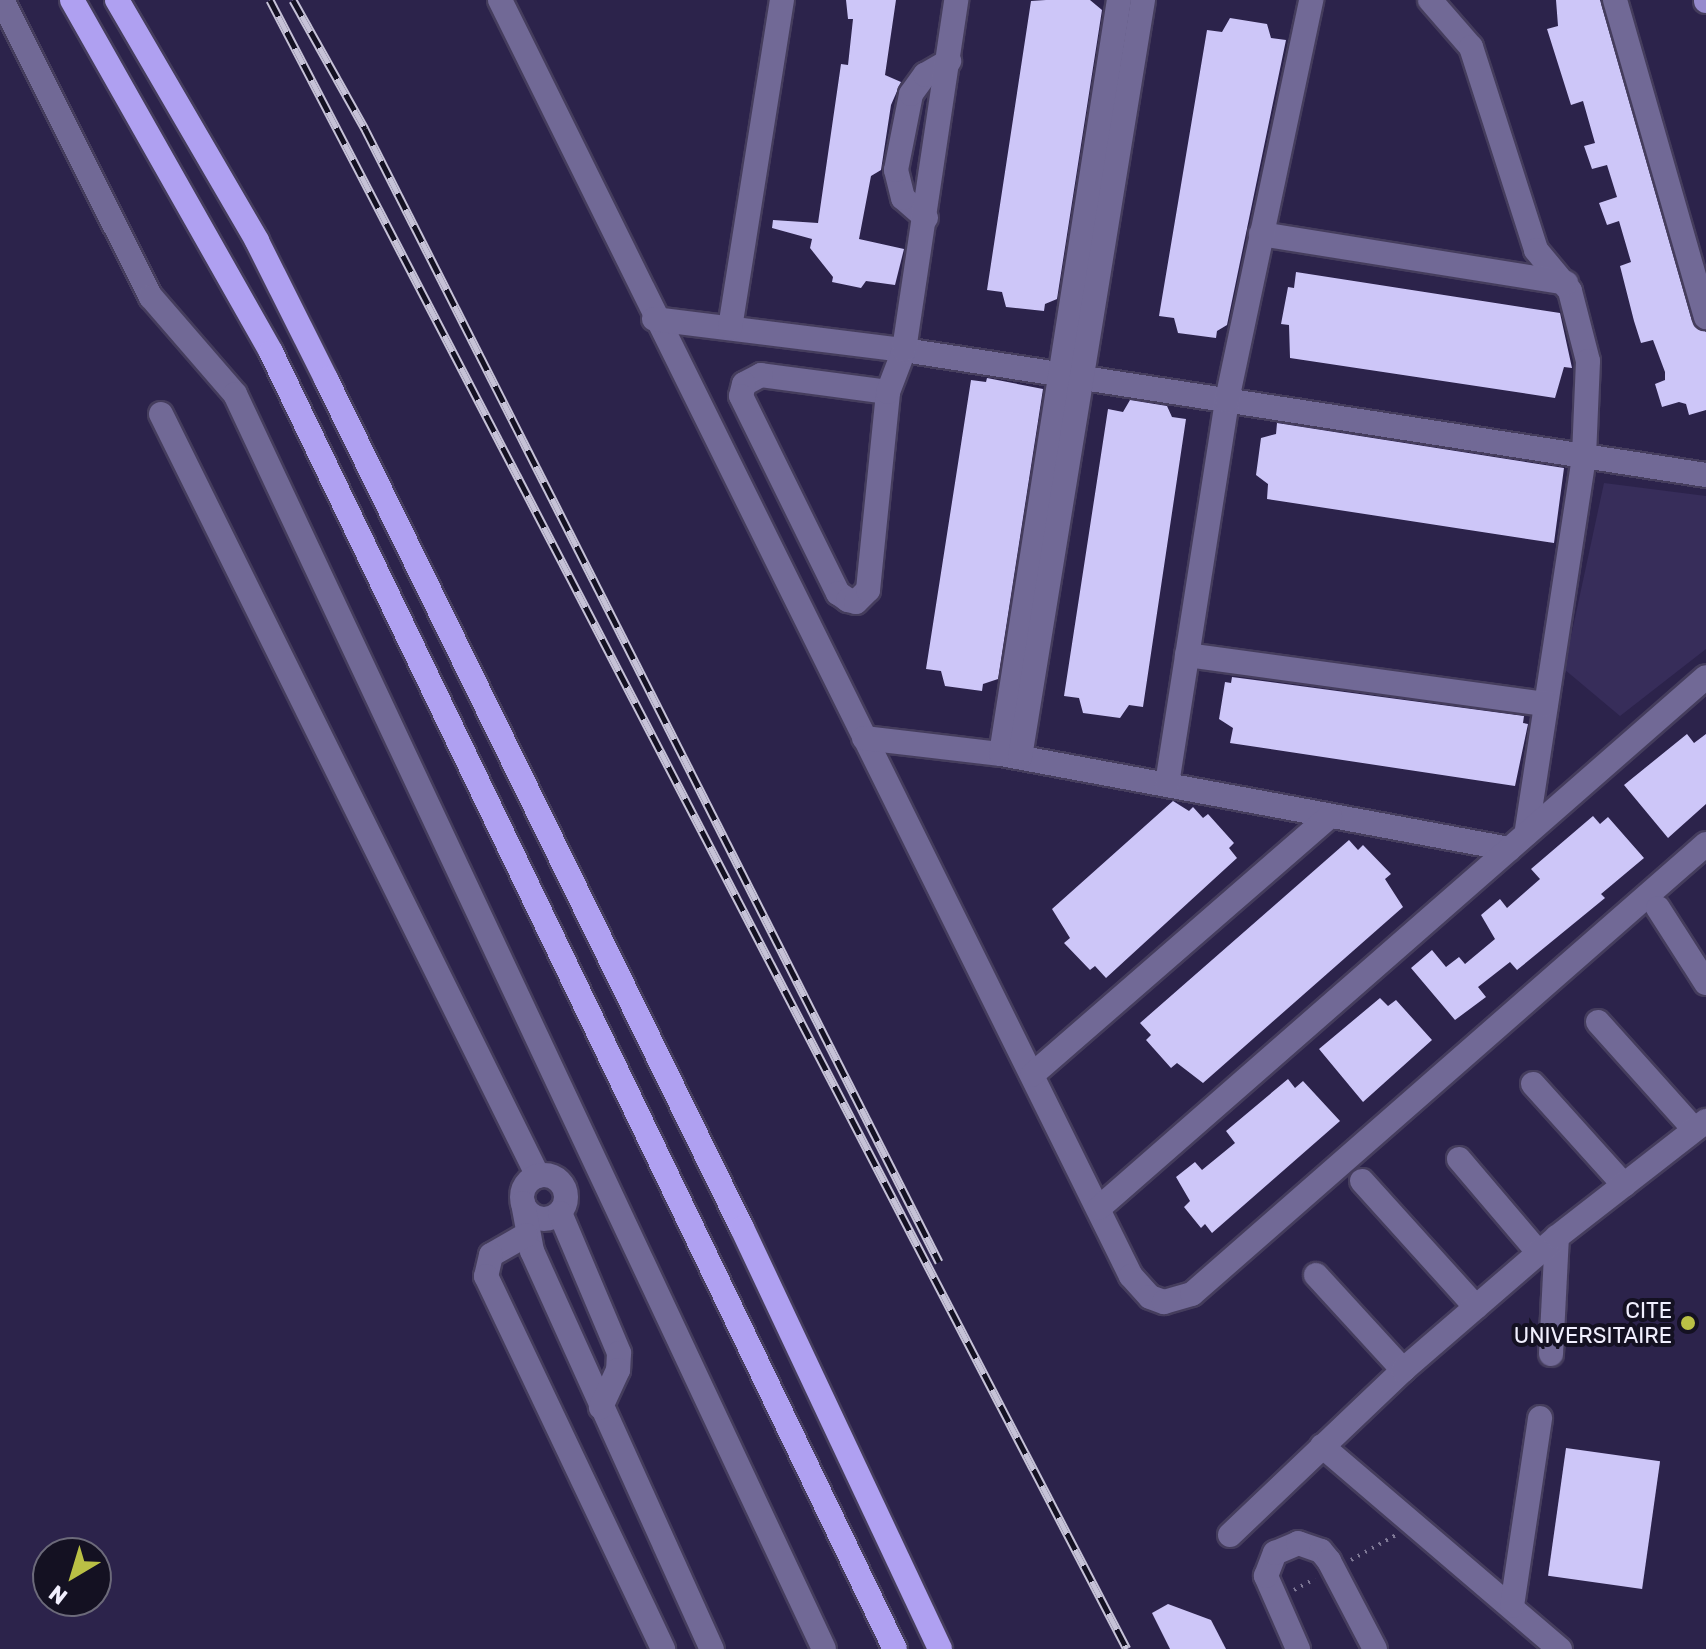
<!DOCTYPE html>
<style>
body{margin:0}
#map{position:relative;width:1706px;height:1649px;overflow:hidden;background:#2c234b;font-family:Rubik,sans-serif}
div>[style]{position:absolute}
.built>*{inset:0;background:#372d5a}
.building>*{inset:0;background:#cdc6f8;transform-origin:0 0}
.path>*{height:4px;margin-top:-2px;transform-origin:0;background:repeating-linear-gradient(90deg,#807a97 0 2px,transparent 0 8px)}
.roads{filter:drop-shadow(2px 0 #453d5d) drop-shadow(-2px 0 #453d5d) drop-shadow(0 2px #453d5d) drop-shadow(0 -2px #453d5d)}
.minor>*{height:24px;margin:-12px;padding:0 12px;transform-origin:12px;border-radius:12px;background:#716996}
.minor>.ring{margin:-12px;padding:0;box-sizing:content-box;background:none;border:24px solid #716996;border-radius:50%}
.major>*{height:24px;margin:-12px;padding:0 12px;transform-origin:12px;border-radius:12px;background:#968acd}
.highway>*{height:24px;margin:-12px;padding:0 12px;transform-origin:12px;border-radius:12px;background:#afa0f1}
.rail>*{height:9px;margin-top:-4.5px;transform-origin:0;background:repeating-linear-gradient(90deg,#141122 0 18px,#c6c2d7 0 36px);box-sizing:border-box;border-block:2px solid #c6c2d7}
.dots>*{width:22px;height:22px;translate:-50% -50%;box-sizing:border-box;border:4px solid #141122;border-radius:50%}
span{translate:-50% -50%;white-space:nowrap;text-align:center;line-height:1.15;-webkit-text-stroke:8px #141122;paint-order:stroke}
.poi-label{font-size:22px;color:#f1effe}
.right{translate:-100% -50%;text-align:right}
.north{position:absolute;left:32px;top:1537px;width:80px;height:80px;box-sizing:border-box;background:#141122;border:2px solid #6c6a7a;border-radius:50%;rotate:218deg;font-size:22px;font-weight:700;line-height:32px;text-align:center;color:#f1effe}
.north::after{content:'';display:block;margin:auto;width:28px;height:36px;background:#bac045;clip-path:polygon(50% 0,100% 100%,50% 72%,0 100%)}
</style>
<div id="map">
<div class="built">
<div style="clip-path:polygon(1604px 483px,1706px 496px,1706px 649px,1620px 716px,1564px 669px)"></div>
</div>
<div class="building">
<div style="clip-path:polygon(846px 0,896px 0,885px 75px,901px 82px,891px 105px,881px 170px,871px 176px,859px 239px,904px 249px,895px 285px,866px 281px,861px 288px,832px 282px,833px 277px,810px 248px,812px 239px,772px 228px,773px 220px,818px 223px,841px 64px,848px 65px,853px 19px,848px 19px)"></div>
<div style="clip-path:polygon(1046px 0,1090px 0,1102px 10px,1057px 299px,1045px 304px,1044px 311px,1006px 307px,1002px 292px,987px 290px,1031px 1px)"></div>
<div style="clip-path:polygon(1556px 0,1600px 0,1692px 321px,1706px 332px,1706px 410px,1689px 415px,1686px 404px,1679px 402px,1662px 407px,1655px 384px,1665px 380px,1665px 372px,1653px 340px,1641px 343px,1634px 321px,1620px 266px,1631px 262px,1619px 221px,1607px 225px,1599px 203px,1617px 197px,1607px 165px,1592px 169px,1584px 146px,1595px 143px,1583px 101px,1571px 105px,1547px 29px,1558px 26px)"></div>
<div style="clip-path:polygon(1230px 18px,1267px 24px,1271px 38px,1286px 40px,1227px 325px,1217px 331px,1216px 338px,1178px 333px,1174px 318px,1159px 316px,1207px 30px,1222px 32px)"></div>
<div style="clip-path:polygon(1296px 272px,1560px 313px,1572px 368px,1564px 367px,1555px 398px,1290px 358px,1289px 325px,1281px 324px,1288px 287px,1294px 288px)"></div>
<div style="clip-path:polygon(987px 378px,1043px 389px,998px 679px,983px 684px,982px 691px,945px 686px,941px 671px,926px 669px,971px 380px,986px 382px)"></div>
<div style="clip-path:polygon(1130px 400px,1167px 406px,1172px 417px,1186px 419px,1143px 707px,1129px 705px,1120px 718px,1083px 713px,1079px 698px,1064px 696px,1108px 409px,1123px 412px)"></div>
<div style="clip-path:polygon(1277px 423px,1564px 468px,1554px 543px,1267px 499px,1268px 484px,1256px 475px,1261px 438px,1276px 434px)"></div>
<div style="clip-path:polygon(1232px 677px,1524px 716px,1523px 723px,1528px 724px,1515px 786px,1230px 743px,1233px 728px,1219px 719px,1225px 682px,1231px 683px)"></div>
<div style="clip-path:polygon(1687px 734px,1694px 743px,1706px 734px,1706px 804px,1668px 838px,1624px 785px)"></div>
<div style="clip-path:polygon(1173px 801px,1189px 811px,1193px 807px,1203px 818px,1208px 814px,1234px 843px,1229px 848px,1237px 858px,1106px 978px,1095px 966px,1090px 970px,1064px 943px,1070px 938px,1052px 909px)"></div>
<div style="clip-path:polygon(1593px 816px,1600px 824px,1608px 817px,1644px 858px,1601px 894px,1605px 898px,1517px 970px,1510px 962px,1478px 987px,1486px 997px,1455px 1020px,1411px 968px,1432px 950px,1446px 967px,1459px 957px,1465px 964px,1495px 939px,1481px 915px,1500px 899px,1507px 908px,1540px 879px,1531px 869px)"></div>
<div style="clip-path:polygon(1349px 840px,1358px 850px,1363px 845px,1391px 874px,1385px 879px,1403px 907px,1203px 1083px,1177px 1063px,1171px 1068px,1146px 1040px,1151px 1035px,1140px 1023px)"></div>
<div style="clip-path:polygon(1380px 998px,1388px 1006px,1396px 1000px,1432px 1040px,1363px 1102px,1319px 1049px)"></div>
<div style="clip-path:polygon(1288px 1079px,1295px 1088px,1303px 1081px,1340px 1121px,1212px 1233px,1205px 1224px,1201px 1228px,1184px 1207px,1190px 1201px,1176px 1177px,1195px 1162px,1202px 1170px,1235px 1143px,1226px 1131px)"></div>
<div style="left:1566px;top:1448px;width:95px;height:129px;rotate:8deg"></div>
<div style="clip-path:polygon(1168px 1604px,1211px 1620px,1226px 1649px,1170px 1649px,1152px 1613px)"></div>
</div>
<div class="path">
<div style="left:1351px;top:1560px;width:51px;rotate:-29.1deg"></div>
<div style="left:1294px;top:1590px;width:24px;rotate:-28deg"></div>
</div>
<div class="roads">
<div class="minor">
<div style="left:2px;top:0;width:332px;rotate:63.4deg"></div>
<div style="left:151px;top:297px;width:128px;rotate:49.1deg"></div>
<div style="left:235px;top:394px;width:1386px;rotate:64.86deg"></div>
<div style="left:500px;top:0;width:1423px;rotate:63.69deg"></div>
<div style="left:1131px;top:1276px;width:28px;rotate:48deg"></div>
<div style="left:1150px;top:1297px;width:15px;rotate:20deg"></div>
<div style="left:1164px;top:1302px;width:29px;rotate:-16deg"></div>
<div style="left:1192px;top:1294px;width:683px;rotate:-41.2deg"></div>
<div style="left:1430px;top:0;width:62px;rotate:48.9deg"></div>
<div style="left:1471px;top:47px;width:213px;rotate:72.2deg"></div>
<div style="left:1536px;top:250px;width:53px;rotate:50.3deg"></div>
<div style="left:1570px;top:291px;width:72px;rotate:75.6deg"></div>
<div style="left:1588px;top:361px;width:96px;rotate:92.4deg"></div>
<div style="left:1584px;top:457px;width:381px;rotate:98.7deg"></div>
<div style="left:1615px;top:0;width:330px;rotate:74deg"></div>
<div style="left:926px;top:218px;width:30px;rotate:-139deg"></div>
<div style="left:903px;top:198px;width:29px;rotate:-104deg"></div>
<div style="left:896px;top:170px;width:77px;rotate:-78.8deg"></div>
<div style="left:911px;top:94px;width:24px;rotate:-54deg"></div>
<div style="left:925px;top:75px;width:28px;rotate:-30deg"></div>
<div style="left:1261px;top:234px;width:309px;rotate:9.1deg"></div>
<div style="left:654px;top:319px;width:252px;rotate:7.1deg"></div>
<div style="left:904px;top:350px;width:812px;rotate:8.86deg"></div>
<div style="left:730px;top:328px;width:332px;rotate:-81deg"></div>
<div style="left:888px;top:392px;width:128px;rotate:-172.4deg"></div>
<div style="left:761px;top:375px;width:19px;rotate:152deg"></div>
<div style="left:744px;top:384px;width:12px;rotate:104deg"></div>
<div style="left:741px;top:396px;width:220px;rotate:63.8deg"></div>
<div style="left:838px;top:593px;width:12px;rotate:35deg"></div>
<div style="left:848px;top:600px;width:8px;rotate:14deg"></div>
<div style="left:856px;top:602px;width:17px;rotate:-45deg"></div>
<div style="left:868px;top:590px;width:199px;rotate:-84.2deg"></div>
<div style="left:888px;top:392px;width:45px;rotate:-69.1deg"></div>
<div style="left:904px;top:350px;width:354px;rotate:-81.5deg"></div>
<div style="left:161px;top:414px;width:850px;rotate:63.68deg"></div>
<div style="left:1187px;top:655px;width:362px;rotate:7.8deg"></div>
<div style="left:864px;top:738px;width:138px;rotate:6.7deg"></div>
<div style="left:1001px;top:754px;width:517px;rotate:10.59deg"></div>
<div style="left:1001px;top:754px;width:763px;rotate:-81.11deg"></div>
<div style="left:1020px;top:757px;width:767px;rotate:-80.77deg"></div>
<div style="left:1167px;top:784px;width:389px;rotate:-81.1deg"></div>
<div style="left:1227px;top:400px;width:409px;rotate:-78.1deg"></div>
<div style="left:1658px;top:908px;width:89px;rotate:57.4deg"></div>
<div style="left:1598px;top:1022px;width:144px;rotate:48.1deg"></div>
<div style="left:1032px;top:1075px;width:395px;rotate:-41deg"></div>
<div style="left:1533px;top:1084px;width:136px;rotate:48deg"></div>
<div style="left:1459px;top:1159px;width:123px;rotate:49.6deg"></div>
<div class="ring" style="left:522px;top:1175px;width:20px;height:20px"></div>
<div style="left:1362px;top:1181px;width:170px;rotate:47.9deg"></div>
<div style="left:523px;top:1203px;width:49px;rotate:79.4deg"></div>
<div style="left:532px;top:1251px;width:437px;rotate:65.7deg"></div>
<div style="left:1099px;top:1208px;width:806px;rotate:-41.18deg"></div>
<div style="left:560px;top:1213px;width:152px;rotate:67.1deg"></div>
<div style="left:619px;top:1353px;width:17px;rotate:93deg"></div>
<div style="left:618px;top:1370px;width:41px;rotate:114.7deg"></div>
<div style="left:526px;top:1235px;width:40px;rotate:150.3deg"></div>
<div style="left:491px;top:1255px;width:22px;rotate:103deg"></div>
<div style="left:486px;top:1276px;width:413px;rotate:64.6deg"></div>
<div style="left:1316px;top:1275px;width:129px;rotate:47.5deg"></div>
<div style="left:1551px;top:1354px;width:117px;rotate:-87.1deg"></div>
<div style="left:1322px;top:1446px;width:313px;rotate:40.5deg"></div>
<div style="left:1230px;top:1535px;width:239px;rotate:-43.6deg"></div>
<div style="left:1403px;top:1370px;width:203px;rotate:-40.8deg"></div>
<div style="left:1557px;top:1237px;width:189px;rotate:-37.9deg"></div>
<div style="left:1512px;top:1606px;width:190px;rotate:-81.5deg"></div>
<div style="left:1298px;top:1649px;width:80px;rotate:-113.7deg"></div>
<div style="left:1266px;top:1576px;width:25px;rotate:-69deg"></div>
<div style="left:1275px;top:1553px;width:25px;rotate:-23deg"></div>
<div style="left:1298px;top:1543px;width:24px;rotate:19deg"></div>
<div style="left:1321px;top:1551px;width:13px;rotate:51deg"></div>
<div style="left:1329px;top:1561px;width:99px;rotate:62.4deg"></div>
</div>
<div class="major">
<div style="left:1706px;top:0;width:1px;rotate:90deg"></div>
</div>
<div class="highway">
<div style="left:72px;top:0;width:404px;rotate:60.5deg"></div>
<div style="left:271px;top:352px;width:1439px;rotate:64.31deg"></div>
<div style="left:117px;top:0;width:279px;rotate:59.8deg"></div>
<div style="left:257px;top:241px;width:154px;rotate:63.4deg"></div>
<div style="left:326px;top:379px;width:945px;rotate:63.9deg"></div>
<div style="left:742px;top:1228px;width:465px;rotate:64.8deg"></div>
</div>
</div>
<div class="rail">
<div style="left:270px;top:0;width:1858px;rotate:62.54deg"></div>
<div style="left:293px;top:0;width:148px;rotate:60.8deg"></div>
<div style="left:365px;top:129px;width:1270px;rotate:63.13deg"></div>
</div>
<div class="dots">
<div style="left:1688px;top:1323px;background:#bac045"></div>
</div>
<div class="poi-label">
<span class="right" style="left:1672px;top:1323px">CITE<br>UNIVERSITAIRE</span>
</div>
<div class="north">N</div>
</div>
